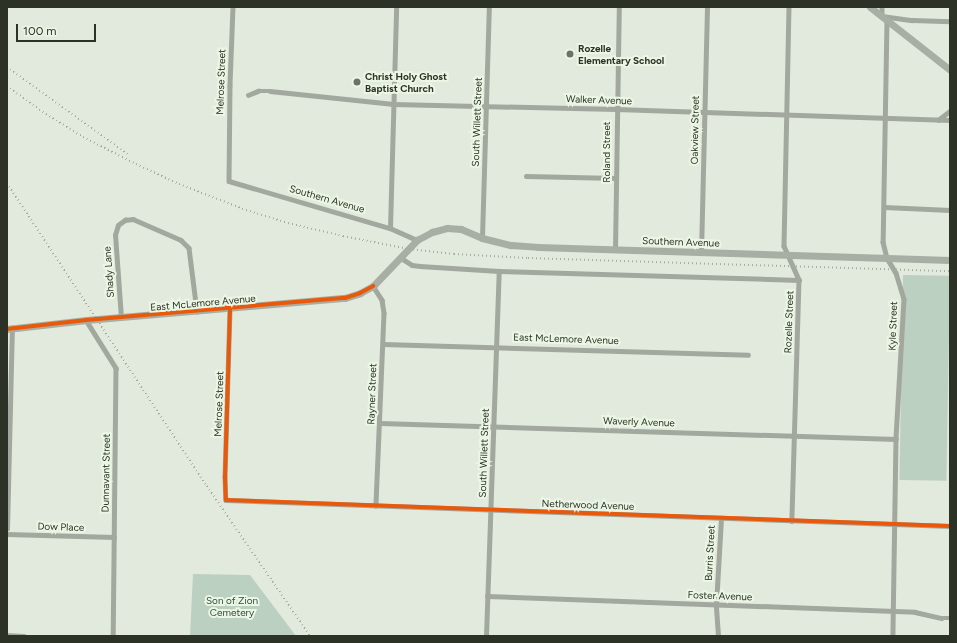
<!DOCTYPE html>
<style>
body{margin:0}
#map{position:relative;width:957px;height:643px;overflow:hidden;background:#e2eade;font-family:Figtree,sans-serif}
div>[style]{position:absolute}
.green>*{inset:0;background:#bcd0c1;transform-origin:0 0}
.street>*{height:4.5px;margin:-2.25px;padding:0 2.25px;transform-origin:2.25px;border-radius:2.25px;background:#a2a89e}
.secondary>*{height:7px;margin:-3.5px;padding:0 3.5px;transform-origin:3.5px;border-radius:3.5px;background:#a7aea3}
.primary>*{height:7px;margin:-3.5px;padding:0 3.5px;transform-origin:3.5px;border-radius:3.5px;background:#a7aea3}
.rail>*{height:1.5px;margin-top:-0.75px;transform-origin:0;background:repeating-linear-gradient(90deg,#a5aaa2 0 1px,transparent 0 4px)}
.cycleway>*{height:4px;margin:-2px;padding:0 2px;transform-origin:2px;border-radius:2px;background:#e8590c}
.dots>*{width:11px;height:11px;translate:-50% -50%;box-sizing:border-box;border:2px solid #ebf6e5;border-radius:50%}
span{translate:-50% -50%;white-space:nowrap;text-align:center;line-height:1.15;-webkit-text-stroke:4px #ebf6e5;paint-order:stroke}
.poi-label{font-size:10px;color:#2d3227;font-weight:700}
.left{translate:0 -50%;text-align:left}
.street-label{font-size:10px;color:#2d3227}
.park-label{font-size:10px;color:#2e4d3d}
.frame{position:absolute;inset:0;border:8px solid #2d3227;pointer-events:none}
.scale{position:absolute;left:16px;top:24px;width:80px;height:18px;box-sizing:border-box;border:2px solid #2d3227;border-top:0;padding-left:5px;font-size:12px;line-height:14px;white-space:nowrap;color:#2d3227;-webkit-text-stroke:3px #ebf6e5;paint-order:stroke}
</style>
<div id="map">
<div class="green">
<div style="left:903px;top:275px;width:47px;height:205px;rotate:1deg"></div>
<div style="clip-path:polygon(193px 574px,250px 575px,296px 636px,190px 636px)"></div>
</div>
<div class="street">
<div style="left:233px;top:7px;width:79px;rotate:92.2deg"></div>
<div style="left:230px;top:86px;width:95px;rotate:90.6deg"></div>
<div style="left:229px;top:181px;width:168px;rotate:16.3deg"></div>
<div style="left:390px;top:228px;width:30px;rotate:24deg"></div>
<div style="left:789px;top:7px;width:239px;rotate:91.2deg"></div>
<div style="left:784px;top:246px;width:37px;rotate:66deg"></div>
<div style="left:799px;top:280px;width:241px;rotate:91.7deg"></div>
<div style="left:882px;top:7px;width:9px;rotate:90deg"></div>
<div style="left:882px;top:16px;width:30px;rotate:8deg"></div>
<div style="left:912px;top:20px;width:38px;rotate:2deg"></div>
<div style="left:887px;top:21px;width:221px;rotate:91deg"></div>
<div style="left:883px;top:242px;width:16px;rotate:76deg"></div>
<div style="left:887px;top:258px;width:17px;rotate:59deg"></div>
<div style="left:896px;top:273px;width:27px;rotate:73deg"></div>
<div style="left:904px;top:299px;width:140px;rotate:93.3deg"></div>
<div style="left:896px;top:439px;width:197px;rotate:90.9deg"></div>
<div style="left:248px;top:95px;width:11px;rotate:-22deg"></div>
<div style="left:258px;top:91px;width:12px"></div>
<div style="left:270px;top:91px;width:124px;rotate:6deg"></div>
<div style="left:393px;top:104px;width:223px;rotate:1.3deg"></div>
<div style="left:616px;top:109px;width:334px;rotate:1.9deg"></div>
<div style="left:938px;top:120px;width:15px;rotate:-37deg"></div>
<div style="left:526px;top:176px;width:90px;rotate:1.3deg"></div>
<div style="left:884px;top:207px;width:66px;rotate:2.6deg"></div>
<div style="left:390px;top:228px;width:221px;rotate:-88.4deg"></div>
<div style="left:482px;top:238px;width:231px;rotate:-88.3deg"></div>
<div style="left:615px;top:250px;width:243px;rotate:-89.1deg"></div>
<div style="left:701px;top:253px;width:246px;rotate:-88.6deg"></div>
<div style="left:401px;top:258px;width:13px;rotate:32deg"></div>
<div style="left:412px;top:265px;width:8px;rotate:7deg"></div>
<div style="left:420px;top:266px;width:79px;rotate:3.6deg"></div>
<div style="left:499px;top:271px;width:300px;rotate:1.7deg"></div>
<div style="left:373px;top:286px;width:17px;rotate:57deg"></div>
<div style="left:382px;top:300px;width:13px;rotate:81deg"></div>
<div style="left:384px;top:313px;width:193px;rotate:92.4deg"></div>
<div style="left:230px;top:309px;width:168px;rotate:91.7deg"></div>
<div style="left:225px;top:477px;width:23px;rotate:88deg"></div>
<div style="left:226px;top:500px;width:724px;rotate:2.06deg"></div>
<div style="left:121px;top:318px;width:83px;rotate:-94.1deg"></div>
<div style="left:115px;top:235px;width:10px;rotate:-73deg"></div>
<div style="left:118px;top:225px;width:9px;rotate:-36deg"></div>
<div style="left:125px;top:220px;width:8px;rotate:-7deg"></div>
<div style="left:133px;top:219px;width:52px;rotate:23.6deg"></div>
<div style="left:181px;top:240px;width:11px;rotate:45deg"></div>
<div style="left:189px;top:248px;width:64px;rotate:82.8deg"></div>
<div style="left:86px;top:320px;width:57px;rotate:58deg"></div>
<div style="left:116px;top:368px;width:268px;rotate:90.6deg"></div>
<div style="left:383px;top:344px;width:365px;rotate:1.7deg"></div>
<div style="left:380px;top:423px;width:516px;rotate:1.78deg"></div>
<div style="left:7px;top:529px;width:201px;rotate:-88.6deg"></div>
<div style="left:7px;top:534px;width:107px;rotate:1.6deg"></div>
<div style="left:487px;top:596px;width:428px;rotate:2.1deg"></div>
<div style="left:915px;top:612px;width:27px;rotate:13deg"></div>
<div style="left:941px;top:618px;width:9px"></div>
<div style="left:7px;top:635px;width:17px;rotate:3deg"></div>
<div style="left:486px;top:636px;width:365px;rotate:-88deg"></div>
<div style="left:718px;top:636px;width:31px;rotate:-94deg"></div>
<div style="left:716px;top:605px;width:87px;rotate:-86.7deg"></div>
</div>
<div class="secondary">
<div style="left:7px;top:329px;width:80px;rotate:-6.5deg"></div>
<div style="left:86px;top:320px;width:260px;rotate:-4.9deg"></div>
<div style="left:345px;top:298px;width:16px;rotate:-18deg"></div>
<div style="left:360px;top:293px;width:15px;rotate:-28deg"></div>
<div style="left:373px;top:286px;width:64px;rotate:-46.3deg"></div>
<div style="left:417px;top:240px;width:17px;rotate:-28deg"></div>
<div style="left:432px;top:232px;width:16px;rotate:-15deg"></div>
<div style="left:447px;top:228px;width:14px;rotate:4deg"></div>
<div style="left:461px;top:229px;width:23px;rotate:23deg"></div>
<div style="left:482px;top:238px;width:30px;rotate:14deg"></div>
<div style="left:511px;top:245px;width:27px;rotate:4deg"></div>
<div style="left:538px;top:247px;width:412px;rotate:1.8deg"></div>
</div>
<div class="primary">
<div style="left:870px;top:7px;width:102px;rotate:38.2deg"></div>
</div>
<div class="rail">
<div style="left:7px;top:67px;width:150px;rotate:35.8deg"></div>
<div style="left:7px;top:86px;width:48px;rotate:35.7deg"></div>
<div style="left:46px;top:114px;width:44px;rotate:31.9deg"></div>
<div style="left:83px;top:137px;width:59px;rotate:27deg"></div>
<div style="left:136px;top:164px;width:47px;rotate:24.9deg"></div>
<div style="left:179px;top:184px;width:72px;rotate:21.2deg"></div>
<div style="left:246px;top:210px;width:44px;rotate:17.2deg"></div>
<div style="left:288px;top:223px;width:57px;rotate:13.3deg"></div>
<div style="left:343px;top:236px;width:67px;rotate:11.1deg"></div>
<div style="left:409px;top:249px;width:45px;rotate:6.3deg"></div>
<div style="left:454px;top:254px;width:74px;rotate:3.1deg"></div>
<div style="left:528px;top:258px;width:422px;rotate:1.8deg"></div>
<div style="left:7px;top:183px;width:363px;rotate:56.6deg"></div>
<div style="left:207px;top:486px;width:182px;rotate:55.5deg"></div>
</div>
<div class="cycleway">
<div style="left:230px;top:309px;width:168px;rotate:91.7deg"></div>
<div style="left:225px;top:477px;width:23px;rotate:88deg"></div>
<div style="left:226px;top:500px;width:724px;rotate:2.06deg"></div>
<div style="left:7px;top:329px;width:80px;rotate:-6.5deg"></div>
<div style="left:86px;top:320px;width:260px;rotate:-4.9deg"></div>
<div style="left:345px;top:298px;width:16px;rotate:-18deg"></div>
<div style="left:360px;top:293px;width:15px;rotate:-28deg"></div>
</div>
<div class="dots">
<div style="left:570px;top:54px;background:#6c7267"></div>
<div style="left:357px;top:82px;background:#6c7267"></div>
</div>
<div class="poi-label">
<span class="left" style="left:578px;top:54px">Rozelle<br>Elementary School</span>
<span class="left" style="left:365px;top:82px">Christ Holy Ghost<br>Baptist Church</span>
</div>
<div class="street-label">
<span style="left:221px;top:82px;rotate:-88deg">Melrose Street</span>
<span style="left:599px;top:100px;rotate:2deg">Walker Avenue</span>
<span style="left:477px;top:122px;rotate:-88deg">South Willett Street</span>
<span style="left:695px;top:130px;rotate:-89deg">Oakview Street</span>
<span style="left:607px;top:152px;rotate:-90deg">Roland Street</span>
<span style="left:327px;top:199px;rotate:16deg">Southern Avenue</span>
<span style="left:681px;top:242px;rotate:2deg">Southern Avenue</span>
<span style="left:109px;top:272px;rotate:-94deg">Shady Lane</span>
<span style="left:203px;top:303px;rotate:-5deg">East McLemore Avenue</span>
<span style="left:789px;top:322px;rotate:-88deg">Rozelle Street</span>
<span style="left:893px;top:326px;rotate:-88deg">Kyle Street</span>
<span style="left:566px;top:339px;rotate:2deg">East McLemore Avenue</span>
<span style="left:372px;top:394px;rotate:-88deg">Rayner Street</span>
<span style="left:219px;top:404px;rotate:-88deg">Melrose Street</span>
<span style="left:639px;top:422px;rotate:2deg">Waverly Avenue</span>
<span style="left:484px;top:453px;rotate:-88deg">South Willett Street</span>
<span style="left:106px;top:473px;rotate:-89deg">Dunnavant Street</span>
<span style="left:588px;top:505px;rotate:2deg">Netherwood Avenue</span>
<span style="left:61px;top:527px;rotate:2deg">Dow Place</span>
<span style="left:710px;top:553px;rotate:-87deg">Burris Street</span>
<span style="left:720px;top:596px;rotate:2deg">Foster Avenue</span>
</div>
<div class="park-label">
<span style="left:232px;top:606px">Son of Zion<br>Cemetery</span>
</div>
<div class="frame"></div>
<div class="scale">100 m</div>
</div>
